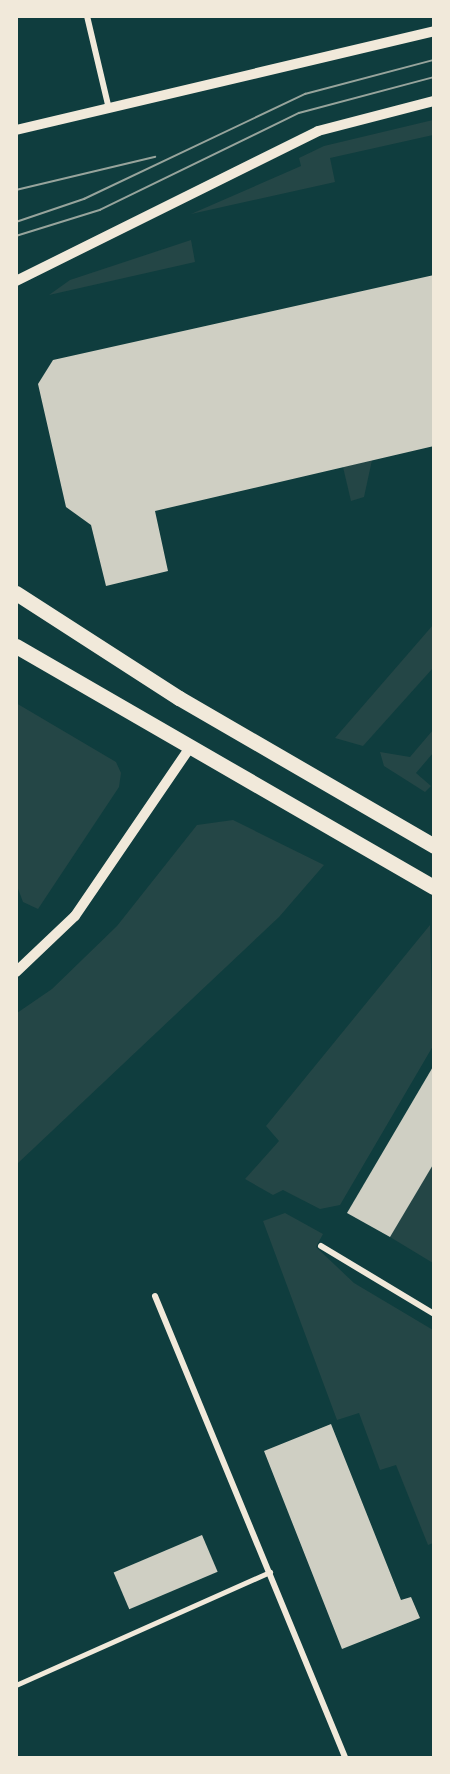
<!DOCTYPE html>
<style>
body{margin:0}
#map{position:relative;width:450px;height:1774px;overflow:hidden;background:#0f3d3e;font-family:Ubuntu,sans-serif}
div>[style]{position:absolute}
.green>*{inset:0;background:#244646}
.building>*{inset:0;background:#cfcfc3;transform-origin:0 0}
.service>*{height:4.5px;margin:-2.25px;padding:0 2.25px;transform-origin:2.25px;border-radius:2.25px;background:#f1e9da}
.minor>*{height:6px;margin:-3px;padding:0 3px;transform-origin:3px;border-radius:3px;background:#f1e9da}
.tertiary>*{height:10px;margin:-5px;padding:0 5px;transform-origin:5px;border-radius:5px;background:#f1e9da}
.primary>*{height:15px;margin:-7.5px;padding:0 7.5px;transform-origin:7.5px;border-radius:7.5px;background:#f1e9da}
.tram>*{height:1.5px;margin:-0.75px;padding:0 0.75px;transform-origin:0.75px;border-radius:0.75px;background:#97a49c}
span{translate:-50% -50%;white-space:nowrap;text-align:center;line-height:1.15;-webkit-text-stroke:6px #f1e9da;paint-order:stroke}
.frame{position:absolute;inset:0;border:18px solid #f1e9da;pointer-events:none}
</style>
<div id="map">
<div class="green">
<div style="clip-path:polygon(433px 120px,433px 135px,330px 158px,335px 182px,191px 214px,301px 166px,299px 158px,324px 146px)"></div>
<div style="clip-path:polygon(191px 240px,195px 262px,49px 295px,70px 280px)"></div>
<div style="clip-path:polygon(372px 460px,364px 497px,351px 501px,343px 467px)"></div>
<div style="clip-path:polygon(433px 625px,433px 668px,363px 746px,335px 738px)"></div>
<div style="clip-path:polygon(16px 703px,116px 762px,121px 773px,119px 787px,38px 909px,23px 902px,17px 886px)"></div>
<div style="clip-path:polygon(433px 730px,433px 753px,416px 773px,431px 786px,425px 792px,384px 766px,380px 752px,410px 757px)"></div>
<div style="clip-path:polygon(233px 820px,324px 865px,279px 917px,17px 1164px,17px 1013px,52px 989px,117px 926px,197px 825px)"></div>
<div style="clip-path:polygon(430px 925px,433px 1046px,340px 1205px,320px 1209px,283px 1190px,273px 1195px,245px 1179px,279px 1141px,266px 1126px)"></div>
<div style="clip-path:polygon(433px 1162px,433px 1263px,390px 1237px)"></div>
<div style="clip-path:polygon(285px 1213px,323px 1234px,316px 1247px,354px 1283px,433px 1330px,433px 1543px,428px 1545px,396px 1465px,380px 1470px,359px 1413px,337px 1420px,263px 1221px)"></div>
</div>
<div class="building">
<div style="clip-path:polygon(434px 275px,434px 446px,155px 511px,168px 571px,106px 586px,91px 525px,66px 507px,38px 384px,53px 360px)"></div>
<div style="clip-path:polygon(434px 1065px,434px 1163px,390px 1237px,347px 1213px)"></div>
<div style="clip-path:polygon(331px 1424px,401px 1600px,411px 1597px,420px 1618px,342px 1649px,264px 1451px)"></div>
<div style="left:202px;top:1535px;width:40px;height:96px;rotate:67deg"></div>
</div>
<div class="service">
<div style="left:16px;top:1685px;width:278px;rotate:-24deg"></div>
</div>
<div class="minor">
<div style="left:87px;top:16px;width:96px;rotate:76.7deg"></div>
<div style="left:321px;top:1246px;width:132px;rotate:31deg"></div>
<div style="left:155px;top:1296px;width:500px;rotate:67.6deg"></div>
</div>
<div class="tertiary">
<div style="left:16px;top:130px;width:430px;rotate:-13.3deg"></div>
<div style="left:16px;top:281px;width:337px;rotate:-26.4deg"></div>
<div style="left:318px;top:131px;width:120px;rotate:-14.5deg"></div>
<div style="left:16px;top:972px;width:81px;rotate:-43.5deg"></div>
<div style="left:75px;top:916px;width:206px;rotate:-55.7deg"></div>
</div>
<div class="primary">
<div style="left:16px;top:593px;width:194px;rotate:32.8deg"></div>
<div style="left:179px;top:698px;width:295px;rotate:30.1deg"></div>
<div style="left:16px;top:646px;width:482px;rotate:30deg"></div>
</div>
<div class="tram">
<div style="left:16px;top:190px;width:143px;rotate:-13.4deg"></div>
<div style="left:16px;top:222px;width:72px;rotate:-18.7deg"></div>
<div style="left:84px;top:199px;width:245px;rotate:-25.4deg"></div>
<div style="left:305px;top:94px;width:133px;rotate:-14.8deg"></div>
<div style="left:16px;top:236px;width:88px;rotate:-17.2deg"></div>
<div style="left:100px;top:210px;width:221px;rotate:-26deg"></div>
<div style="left:299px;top:113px;width:140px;rotate:-14.9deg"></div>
</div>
<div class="frame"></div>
</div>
